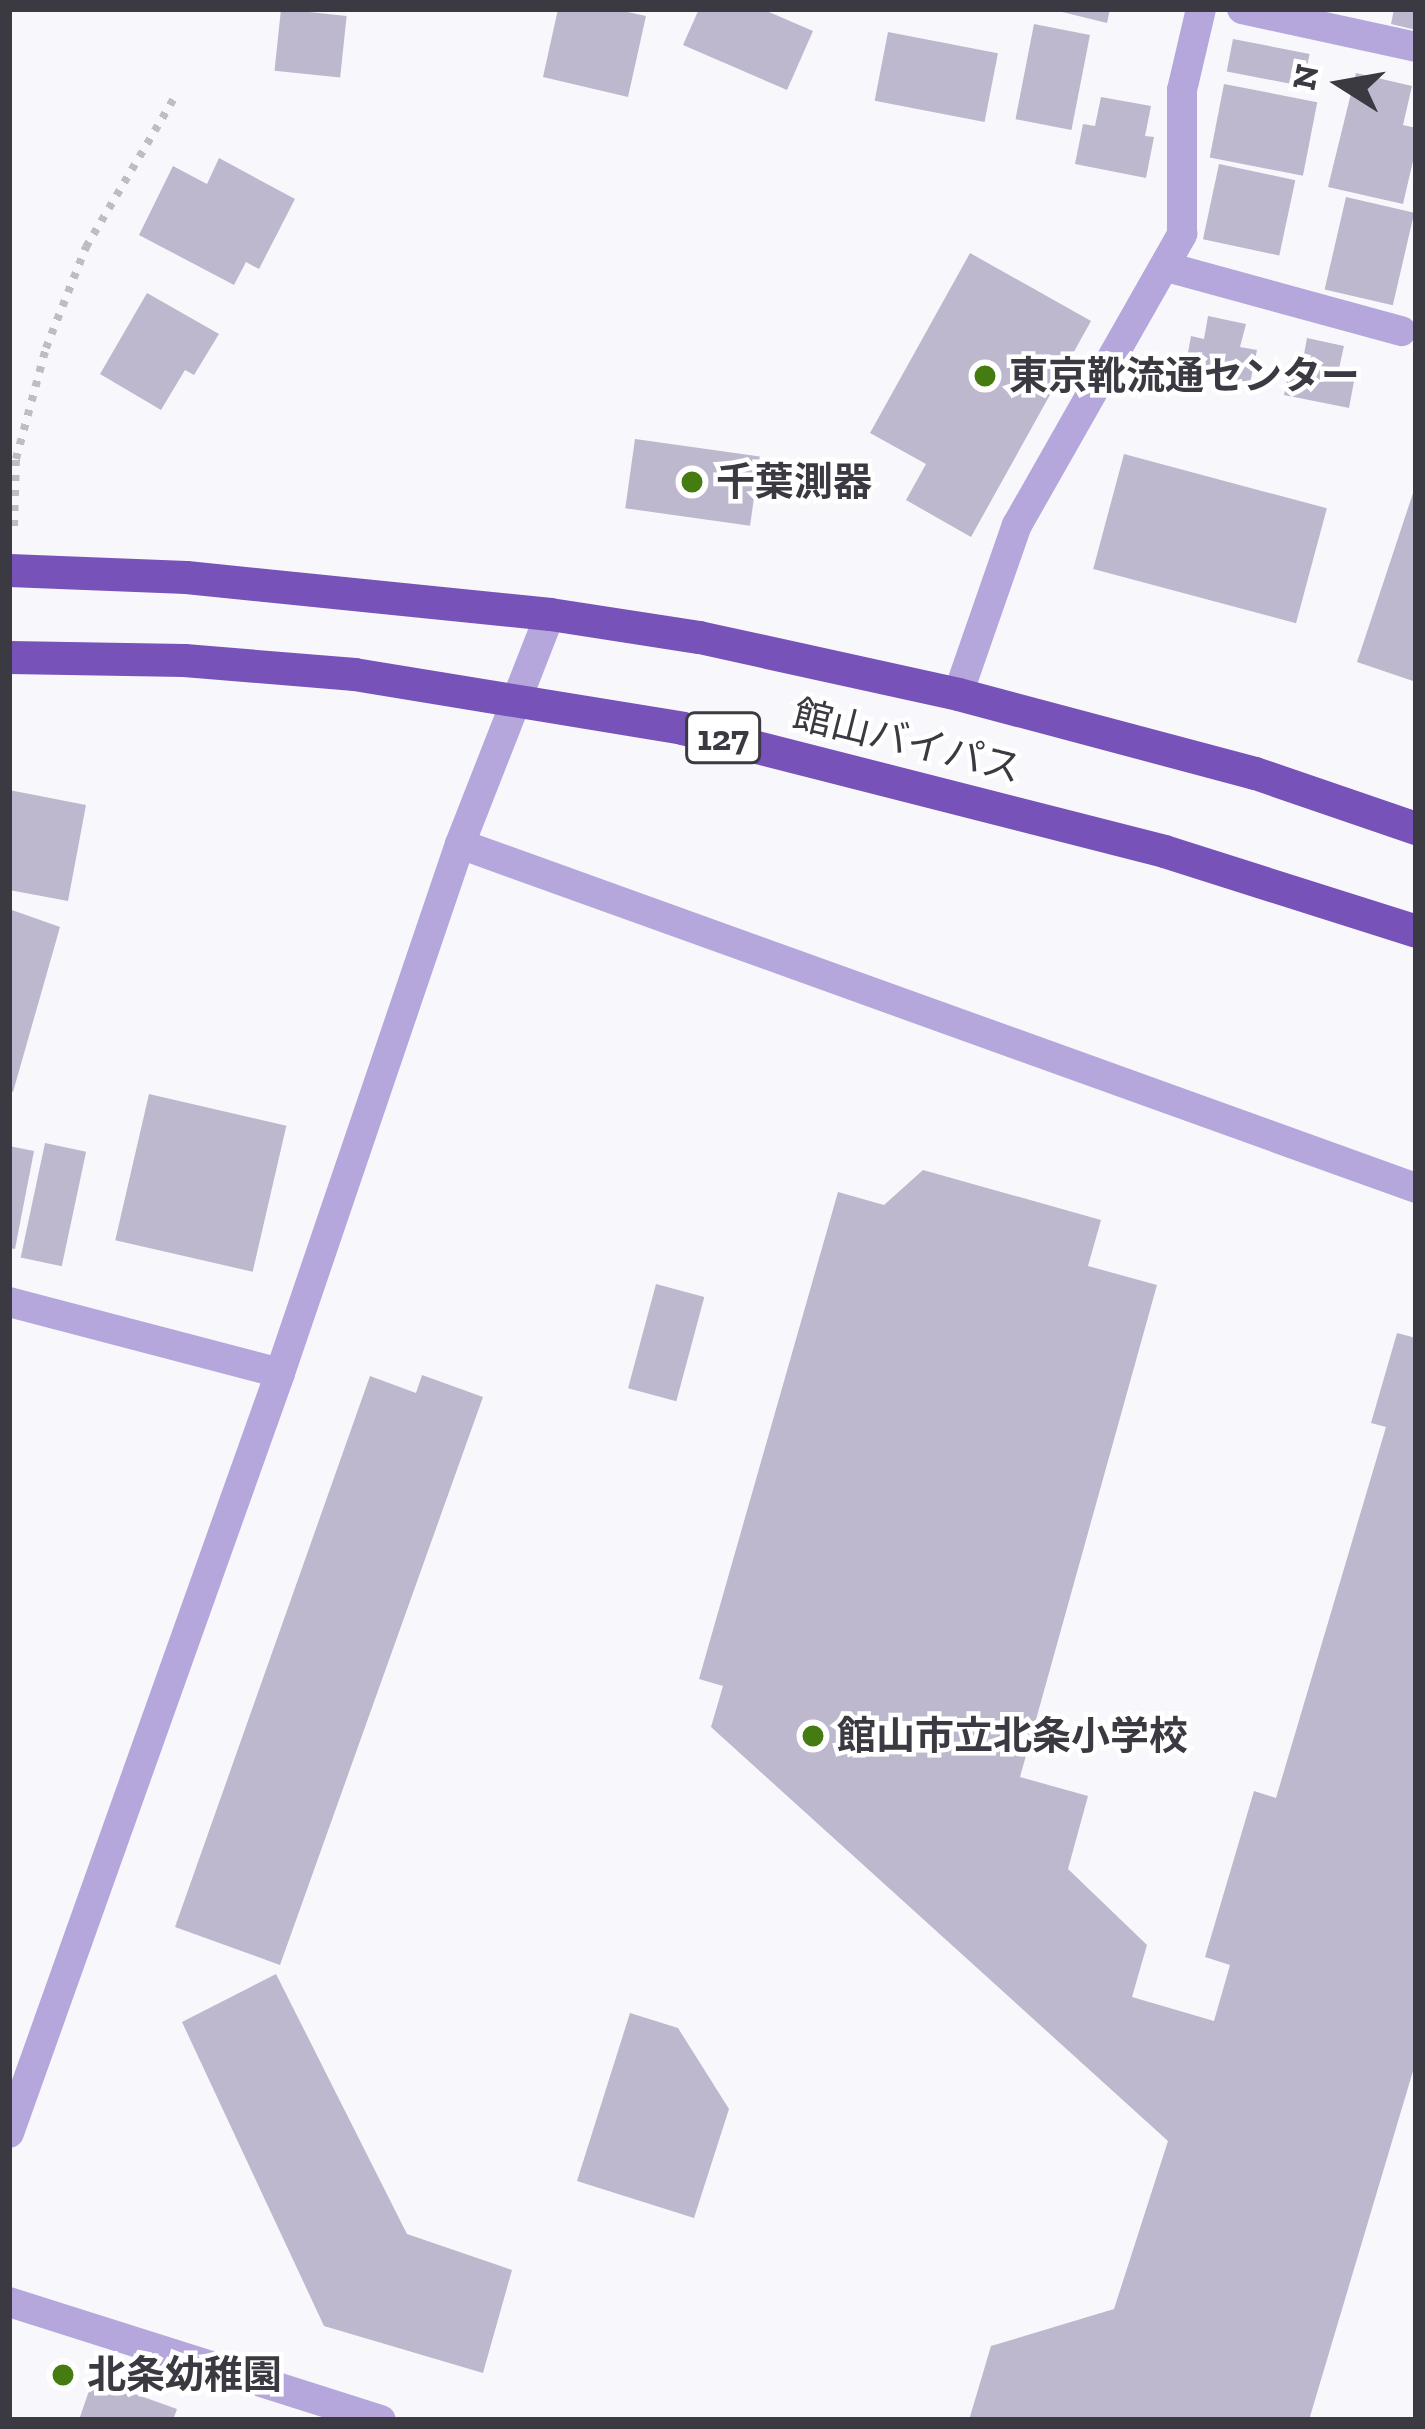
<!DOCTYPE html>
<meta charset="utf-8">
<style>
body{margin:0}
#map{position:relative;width:1425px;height:2429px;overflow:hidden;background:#f8f7fc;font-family:"Zilla Slab","Noto Sans JP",serif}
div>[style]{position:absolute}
.building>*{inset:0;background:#bdb8cd;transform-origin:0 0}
.path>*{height:8px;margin-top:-4px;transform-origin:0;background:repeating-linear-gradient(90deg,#bebdc3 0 6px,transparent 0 15px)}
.minor>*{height:30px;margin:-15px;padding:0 15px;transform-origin:15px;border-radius:15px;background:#b5a7dc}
.tertiary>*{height:30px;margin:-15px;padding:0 15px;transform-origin:15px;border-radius:15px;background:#b5a7dc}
.trunk>*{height:33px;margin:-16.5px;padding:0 16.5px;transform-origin:16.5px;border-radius:16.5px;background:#7652b9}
.dots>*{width:33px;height:33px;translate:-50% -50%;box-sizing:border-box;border:6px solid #fff;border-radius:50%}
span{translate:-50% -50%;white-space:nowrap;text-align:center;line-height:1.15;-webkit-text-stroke:9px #fff;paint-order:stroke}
.shield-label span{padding:3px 9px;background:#fff;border:3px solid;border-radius:9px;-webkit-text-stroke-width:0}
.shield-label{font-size:36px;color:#3b3941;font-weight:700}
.poi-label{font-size:39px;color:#3b3941;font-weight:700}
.left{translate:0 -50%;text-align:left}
.street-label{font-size:39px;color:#3b3941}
.frame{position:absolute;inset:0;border:12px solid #3b3941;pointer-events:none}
.north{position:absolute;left:1281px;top:24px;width:120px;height:120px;-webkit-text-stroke:9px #fff;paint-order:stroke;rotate:281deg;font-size:33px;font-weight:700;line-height:48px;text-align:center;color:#3b3941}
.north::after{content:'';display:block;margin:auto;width:42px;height:54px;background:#3b3941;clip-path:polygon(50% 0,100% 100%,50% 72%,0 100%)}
</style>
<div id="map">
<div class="building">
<div style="left:281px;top:9px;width:66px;height:62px;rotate:6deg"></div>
<div style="clip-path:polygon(558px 9px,614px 9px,646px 16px,628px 97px,543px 77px)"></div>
<div style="clip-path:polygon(699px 9px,762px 9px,813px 31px,787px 90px,683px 45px)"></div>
<div style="clip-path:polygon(1050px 9px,1110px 9px,1107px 23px)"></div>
<div style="clip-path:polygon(1394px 9px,1416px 9px,1416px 30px,1391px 24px)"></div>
<div style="left:1034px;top:24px;width:57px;height:97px;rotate:11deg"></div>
<div style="left:888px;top:32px;width:112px;height:70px;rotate:11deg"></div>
<div style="left:1233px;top:39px;width:78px;height:33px;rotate:11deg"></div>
<div style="clip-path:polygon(1356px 73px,1412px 86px,1403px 125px,1416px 128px,1416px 148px,1403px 204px,1328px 187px)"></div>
<div style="left:1224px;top:84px;width:95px;height:75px;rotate:11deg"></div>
<div style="clip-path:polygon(1101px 97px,1151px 106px,1145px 136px,1154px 137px,1146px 178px,1075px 164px,1083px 124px,1095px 126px)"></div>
<div style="clip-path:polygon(219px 158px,295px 199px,259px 269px,246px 262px,234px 285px,139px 235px,173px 166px,207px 184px)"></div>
<div style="left:1219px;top:164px;width:78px;height:77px;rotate:12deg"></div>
<div style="left:1346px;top:197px;width:70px;height:95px;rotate:13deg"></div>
<div style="clip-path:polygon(970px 253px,1091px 321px,971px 537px,906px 500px,926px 464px,870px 433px)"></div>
<div style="clip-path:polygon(147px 293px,219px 334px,194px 375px,185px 370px,161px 410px,100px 374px)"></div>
<div style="clip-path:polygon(1208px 316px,1246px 324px,1240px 347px,1257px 350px,1250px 383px,1185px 369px,1191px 336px,1204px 339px)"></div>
<div style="clip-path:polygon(1307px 338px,1344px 346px,1338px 373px,1355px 376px,1349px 408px,1284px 395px,1291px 363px,1302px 365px)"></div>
<div style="left:635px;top:439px;width:126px;height:70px;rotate:8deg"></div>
<div style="left:1124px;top:454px;width:210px;height:119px;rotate:15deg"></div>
<div style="clip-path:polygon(1416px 484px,1416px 682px,1357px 662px)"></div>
<div style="clip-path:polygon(9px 790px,86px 805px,68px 901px,9px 890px)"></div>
<div style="clip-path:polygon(9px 909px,60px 927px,13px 1092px,9px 1091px)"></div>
<div style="left:149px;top:1094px;width:141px;height:150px;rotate:13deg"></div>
<div style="left:45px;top:1143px;width:42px;height:117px;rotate:12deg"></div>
<div style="clip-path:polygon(9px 1146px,34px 1151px,15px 1249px,9px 1248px)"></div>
<div style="clip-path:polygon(923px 1170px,1101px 1220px,1088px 1266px,1157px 1285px,1020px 1777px,1088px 1796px,1068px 1869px,1147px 1945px,1132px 1997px,1214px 2021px,1230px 1965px,1205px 1957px,1254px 1791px,1276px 1798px,1386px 1427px,1371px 1423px,1397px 1333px,1416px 1338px,1416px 2061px,1309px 2420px,969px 2420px,991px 2346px,1114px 2309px,1168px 2141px,711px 1727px,723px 1686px,699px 1679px,838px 1192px,884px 1205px)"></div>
<div style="left:656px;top:1284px;width:50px;height:108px;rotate:15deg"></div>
<div style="clip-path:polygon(422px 1375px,483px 1397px,280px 1965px,175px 1927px,370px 1376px,416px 1393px)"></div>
<div style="clip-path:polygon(276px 1974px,407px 2234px,512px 2270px,483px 2373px,324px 2326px,182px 2022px)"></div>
<div style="clip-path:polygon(630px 2013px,678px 2028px,729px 2109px,694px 2218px,577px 2181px)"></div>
<div style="clip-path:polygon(93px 2379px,177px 2409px,173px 2420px,79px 2420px)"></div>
</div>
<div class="path">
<div style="left:14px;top:526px;width:67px;rotate:-88.3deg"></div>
<div style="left:16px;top:459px;width:115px;rotate:-74.9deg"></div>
<div style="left:46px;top:348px;width:109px;rotate:-68.4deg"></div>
<div style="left:86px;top:247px;width:179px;rotate:-59.4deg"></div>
</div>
<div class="minor">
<div style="left:1242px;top:9px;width:178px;rotate:12.3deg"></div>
<div style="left:1167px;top:267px;width:243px;rotate:15.3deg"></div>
<div style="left:958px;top:694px;width:179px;rotate:-70.8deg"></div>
<div style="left:1017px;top:525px;width:335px;rotate:-60.4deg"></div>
<div style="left:1182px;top:234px;width:144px;rotate:-90deg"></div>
<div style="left:1182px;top:90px;width:83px;rotate:-76.8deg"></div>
<div style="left:460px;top:844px;width:1016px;rotate:19.79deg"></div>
<div style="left:9px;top:1302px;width:280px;rotate:14.7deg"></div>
<div style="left:9px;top:2302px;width:390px;rotate:17.6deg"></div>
</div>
<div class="tertiary">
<div style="left:9px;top:2133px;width:807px;rotate:-70.37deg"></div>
<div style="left:280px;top:1373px;width:559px;rotate:-71.21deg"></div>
<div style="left:460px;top:844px;width:247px;rotate:-68.6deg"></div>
</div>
<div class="trunk">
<div style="left:9px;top:570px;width:177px;rotate:2.3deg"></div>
<div style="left:186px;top:577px;width:366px;rotate:5.8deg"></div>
<div style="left:550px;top:614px;width:151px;rotate:8.8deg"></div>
<div style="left:699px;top:637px;width:265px;rotate:12.4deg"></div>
<div style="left:958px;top:694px;width:307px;rotate:14.9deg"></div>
<div style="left:1255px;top:773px;width:170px;rotate:18.9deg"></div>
<div style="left:9px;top:657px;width:175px;rotate:1deg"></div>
<div style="left:184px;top:660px;width:171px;rotate:4.7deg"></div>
<div style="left:354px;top:674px;width:332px;rotate:9.3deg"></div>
<div style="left:682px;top:728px;width:497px;rotate:14.3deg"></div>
<div style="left:1164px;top:851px;width:264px;rotate:17.6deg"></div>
</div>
<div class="dots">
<div style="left:985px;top:376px;background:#447c12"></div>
<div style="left:692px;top:482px;background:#447c12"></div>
<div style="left:813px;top:1736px;background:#447c12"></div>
<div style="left:63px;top:2375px;background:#447c12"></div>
</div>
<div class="shield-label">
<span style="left:723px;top:738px">127</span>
</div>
<div class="poi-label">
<span class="left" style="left:1009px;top:376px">東京靴流通センター</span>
<span class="left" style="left:716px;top:482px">千葉測器</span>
<span class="left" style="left:837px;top:1736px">館山市立北条小学校</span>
<span class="left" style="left:87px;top:2375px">北条幼稚園</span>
</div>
<div class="street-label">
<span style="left:907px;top:742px;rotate:14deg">館山バイパス</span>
</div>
<div class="frame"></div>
<div class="north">N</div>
</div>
